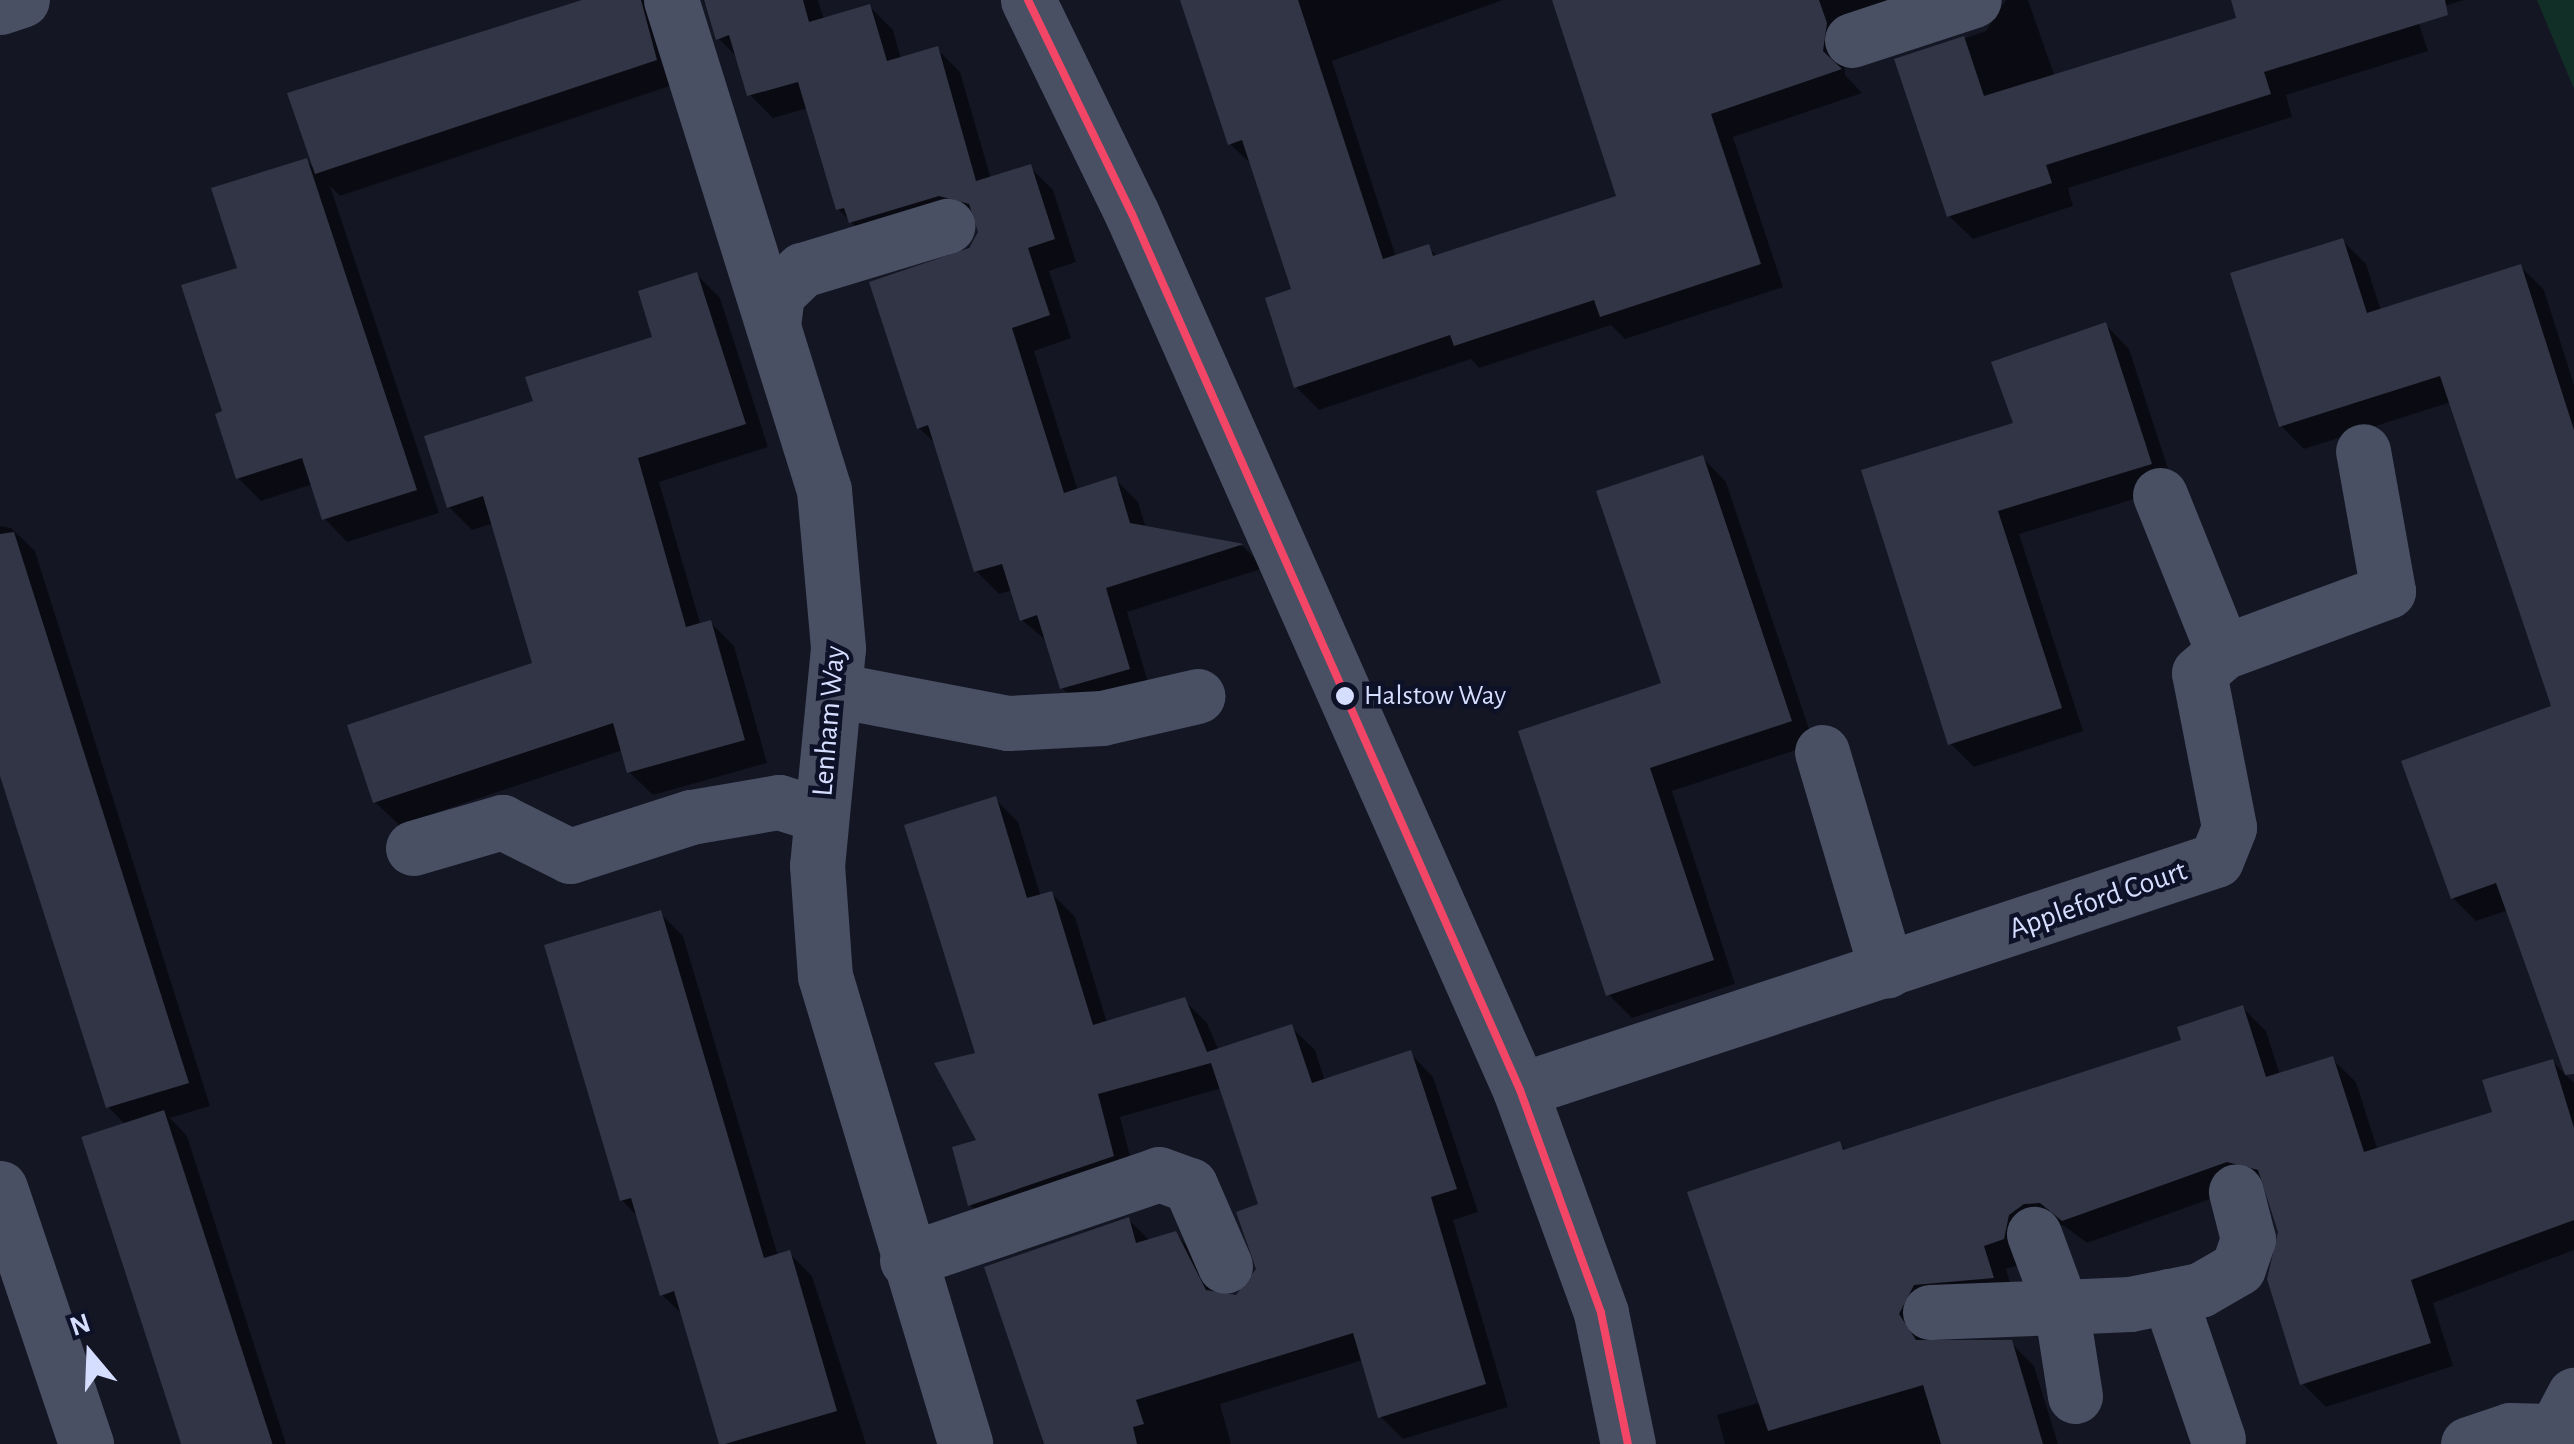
<!DOCTYPE html>
<style>
body{margin:0}
#map{position:relative;width:2574px;height:1444px;overflow:hidden;background:#141623;font-family:"Alegreya Sans",sans-serif}
div>[style]{position:absolute}
.green>*{inset:0;background:#112f26}
.shadow>*{inset:0;background:#0007}
.building>*{inset:0;background:#323545;transform-origin:0 0}
.minor>*{height:55px;margin:-27.5px;padding:0 27.5px;transform-origin:27.5px;border-radius:27.5px;background:#495064}
.bus-1>*{height:8px;margin:-4px;padding:0 4px;transform-origin:4px;border-radius:4px;background:#f34667}
.dots>*{width:28px;height:28px;translate:-50% -50%;box-sizing:border-box;border:5px solid #0e1229;border-radius:50%}
span{translate:-50% -50%;white-space:nowrap;text-align:center;line-height:1.15;-webkit-text-stroke:9px #0e1229;paint-order:stroke}
.bus-label{font-size:28px;color:#d6deff}
.left{translate:0 -50%;text-align:left}
.street-label{font-size:30px;color:#d6deff}
.north{position:absolute;left:40px;top:1304px;width:100px;height:100px;-webkit-text-stroke:8px #0e1229;paint-order:stroke;rotate:341deg;font-size:28px;font-weight:700;line-height:40px;text-align:center;color:#d6deff}
.north::after{content:'';display:block;margin:auto;width:35px;height:45px;background:#d6deff;clip-path:polygon(50% 0,100% 100%,50% 72%,0 100%)}
</style>
<div id="map">
<div class="green">
<div style="clip-path:polygon(2537px 0,2574px 0,2574px 89px)"></div>
</div>
<div class="shadow">
<div style="clip-path:polygon(588px 0,646px 0,679px 83px,340px 196px,330px 186px,439px 513px,347px 542px,324px 518px,313px 484px,261px 501px,238px 478px,225px 413px,240px 269px,307px 161px,316px 171px)"></div>
<div style="clip-path:polygon(703px 0,818px 0,824px 20px,870px 7px,893px 30px,901px 59px,937px 49px,960px 72px,991px 179px,1030px 167px,1053px 190px,1076px 262px,1049px 271px,1071px 338px,1034px 351px,1078px 491px,1115px 479px,1138px 502px,1146px 528px,1243px 546px,1264px 568px,1127px 612px,1151px 692px,1086px 711px,1062px 688px,1048px 642px,1022px 620px,1013px 590px,999px 594px,976px 571px,937px 445px,919px 428px,958px 258px,980px 235px,979px 218px,874px 245px,838px 209px,808px 108px,773px 118px,750px 95px,739px 59px,718px 38px)"></div>
<div style="clip-path:polygon(1183px 0,1503px 0,1332px 61px,1396px 257px,1428px 247px,1438px 257px,1619px 198px,1555px 0,1966px 0,1844px 58px,1845px 75px,1862px 93px,1733px 137px,1783px 287px,1625px 339px,1611px 325px,1479px 368px,1471px 359px,1319px 410px,1296px 387px,1294px 291px,1254px 167px,1230px 144px)"></div>
<div style="clip-path:polygon(2006px 0,2028px 0,2055px 77px,2239px 19px,2234px 0,2464px 0,2416px 15px,2428px 51px,2286px 95px,2292px 117px,2068px 188px,2073px 206px,1973px 239px,1949px 216px,1898px 61px,1986px 31px)"></div>
<div style="clip-path:polygon(2343px 241px,2366px 264px,2381px 311px,2521px 267px,2544px 290px,2574px 385px,2574px 1058px,2509px 910px,2476px 921px,2453px 898px,2554px 708px,2451px 402px,2304px 449px,2281px 426px)"></div>
<div style="clip-path:polygon(697px 275px,720px 298px,768px 447px,659px 482px,701px 626px,711px 623px,734px 646px,767px 763px,653px 795px,629px 772px,623px 750px,399px 825px,375px 802px,535px 665px,494px 523px,472px 530px,449px 507px,536px 403px,656px 339px)"></div>
<div style="clip-path:polygon(2106px 325px,2129px 349px,2174px 487px,2019px 534px,2083px 731px,1974px 767px,1951px 744px,1864px 472px,2016px 425px)"></div>
<div style="clip-path:polygon(1703px 458px,1726px 482px,1814px 744px,1672px 791px,1735px 984px,1632px 1018px,1609px 995px)"></div>
<div style="clip-path:polygon(0 526px,11px 528px,35px 551px,210px 1106px,170px 1118px,187px 1136px,286px 1444px,183px 1444px,126px 1125px,108px 1107px,0 768px)"></div>
<div style="clip-path:polygon(995px 799px,1018px 822px,1041px 897px,1052px 894px,1075px 917px,1107px 1023px,1184px 1000px,1207px 1023px,1219px 1051px,1291px 1027px,1315px 1050px,1325px 1081px,1410px 1053px,1433px 1077px,1478px 1212px,1453px 1220px,1508px 1407px,1403px 1439px,1380px 1416px,1363px 1360px,1220px 1404px,1231px 1444px,1043px 1444px,1031px 1398px,1129px 1220px,1150px 1241px,1175px 1233px,1198px 1257px,1217px 1295px,1238px 1298px,1259px 1269px,1261px 1206px,1222px 1088px,1120px 1117px,1136px 1180px,993px 1228px,970px 1205px,980px 1142px,978px 1055px)"></div>
<div style="clip-path:polygon(660px 913px,683px 936px,778px 1256px,789px 1253px,812px 1276px,866px 1444px,722px 1444px,684px 1316px,662px 1295px,639px 1218px,622px 1200px)"></div>
<div style="clip-path:polygon(2243px 1008px,2266px 1031px,2280px 1075px,2332px 1059px,2356px 1082px,2378px 1151px,2495px 1113px,2552px 1061px,2574px 1083px,2574px 1250px,2433px 1303px,2453px 1366px,2326px 1407px,2303px 1384px,2281px 1232px,2266px 1188px,2252px 1184px,2087px 1243px,2063px 1225px,2033px 1236px,2027px 1262px,2006px 1269px,2015px 1301px,1937px 1308px,1921px 1339px,2011px 1343px,2034px 1366px,2058px 1444px,1725px 1444px,1717px 1415px,1761px 1402px,1839px 1144px,1847px 1151px,2185px 1042px)"></div>
</div>
<div class="building">
<div style="clip-path:polygon(582px 0,641px 0,657px 60px,315px 174px,287px 93px)"></div>
<div style="clip-path:polygon(704px 0,803px 0,809px 22px,870px 4px,887px 61px,938px 46px,976px 181px,1031px 164px,1055px 239px,1028px 248px,1050px 315px,1012px 328px,1064px 493px,1116px 476px,1130px 523px,1244px 544px,1106px 588px,1130px 669px,1060px 689px,1037px 615px,1020px 621px,1002px 564px,974px 572px,928px 425px,917px 429px,869px 282px,969px 248px,978px 232px,969px 204px,939px 196px,849px 223px,844px 208px,836px 210px,798px 82px,747px 96px,729px 35px,716px 40px)"></div>
<div style="clip-path:polygon(1180px 0,1298px 0,1383px 259px,1429px 244px,1433px 256px,1616px 196px,1552px 0,1819px 0,1827px 23px,1823px 51px,1842px 69px,1711px 114px,1761px 264px,1600px 317px,1594px 300px,1454px 346px,1450px 335px,1294px 388px,1265px 298px,1291px 289px,1242px 140px,1228px 145px)"></div>
<div style="clip-path:polygon(2231px 0,2445px 0,2448px 15px,2264px 72px,2271px 94px,2046px 165px,2052px 183px,1947px 217px,1894px 59px,1964px 36px,1984px 96px,2236px 18px)"></div>
<div style="clip-path:polygon(307px 158px,417px 490px,322px 520px,302px 458px,236px 479px,215px 414px,222px 411px,181px 285px,237px 268px,211px 188px)"></div>
<div style="clip-path:polygon(2343px 238px,2367px 313px,2521px 264px,2574px 430px,2574px 1074px,2565px 1075px,2496px 883px,2451px 899px,2401px 761px,2551px 706px,2440px 376px,2279px 427px,2230px 273px)"></div>
<div style="clip-path:polygon(697px 272px,746px 424px,638px 458px,686px 627px,711px 620px,745px 740px,627px 773px,613px 723px,373px 803px,347px 725px,532px 663px,483px 496px,447px 508px,424px 436px,533px 401px,525px 377px,652px 337px,638px 291px)"></div>
<div style="clip-path:polygon(2106px 322px,2152px 464px,1998px 511px,2062px 708px,1948px 745px,1861px 470px,2013px 423px,1991px 362px)"></div>
<div style="clip-path:polygon(1703px 455px,1792px 721px,1650px 768px,1714px 960px,1606px 996px,1518px 731px,1661px 683px,1596px 491px)"></div>
<div style="clip-path:polygon(14px 532px,189px 1083px,106px 1108px,0 776px,0 534px)"></div>
<div style="clip-path:polygon(996px 796px,1027px 898px,1052px 891px,1093px 1025px,1185px 997px,1207px 1052px,1292px 1024px,1312px 1083px,1411px 1050px,1457px 1189px,1431px 1197px,1486px 1384px,1378px 1418px,1353px 1333px,1136px 1400px,1144px 1424px,1133px 1427px,1137px 1444px,1044px 1444px,984px 1267px,1129px 1217px,1136px 1243px,1176px 1231px,1206px 1290px,1236px 1295px,1256px 1269px,1236px 1212px,1258px 1204px,1211px 1063px,1098px 1094px,1114px 1156px,968px 1206px,952px 1147px,976px 1140px,934px 1063px,975px 1053px,904px 825px)"></div>
<div style="clip-path:polygon(661px 910px,764px 1258px,790px 1250px,837px 1411px,725px 1444px,719px 1444px,674px 1291px,660px 1296px,631px 1198px,620px 1201px,544px 945px)"></div>
<div style="clip-path:polygon(2243px 1005px,2266px 1077px,2333px 1056px,2364px 1152px,2492px 1112px,2482px 1080px,2553px 1059px,2574px 1128px,2574px 1220px,2411px 1280px,2431px 1343px,2300px 1385px,2267px 1279px,2278px 1232px,2258px 1170px,2227px 1162px,2062px 1221px,2040px 1203px,2024px 1204px,2009px 1215px,2004px 1239px,1984px 1246px,1994px 1278px,1914px 1285px,1899px 1314px,1916px 1340px,2012px 1340px,2043px 1444px,1941px 1444px,1923px 1385px,1768px 1431px,1687px 1192px,1840px 1141px,1843px 1150px,2181px 1040px,2177px 1027px)"></div>
<div style="left:164px;top:1110px;width:351px;height:87px;rotate:72deg"></div>
</div>
<div class="minor">
<div style="left:671px;top:0;width:513px;rotate:72.66deg"></div>
<div style="left:824px;top:490px;width:159px;rotate:84.9deg"></div>
<div style="left:838px;top:648px;width:218px;rotate:95.5deg"></div>
<div style="left:817px;top:865px;width:111px;rotate:85.9deg"></div>
<div style="left:825px;top:976px;width:488px;rotate:73.3deg"></div>
<div style="left:1028px;top:0;width:238px;rotate:64.1deg"></div>
<div style="left:1132px;top:214px;width:958px;rotate:66.11deg"></div>
<div style="left:1520px;top:1090px;width:237px;rotate:70deg"></div>
<div style="left:1601px;top:1313px;width:134px;rotate:78.4deg"></div>
<div style="left:0;top:7px;width:23px;rotate:-18deg"></div>
<div style="left:1852px;top:40px;width:128px;rotate:-18.2deg"></div>
<div style="left:773px;top:326px;width:32px;rotate:-83deg"></div>
<div style="left:777px;top:294px;width:35px;rotate:-44deg"></div>
<div style="left:802px;top:270px;width:152px;rotate:-16.9deg"></div>
<div style="left:2160px;top:495px;width:169px;rotate:68.1deg"></div>
<div style="left:835px;top:690px;width:176px;rotate:10.8deg"></div>
<div style="left:1008px;top:723px;width:94px;rotate:-3deg"></div>
<div style="left:1102px;top:718px;width:98px;rotate:-13deg"></div>
<div style="left:1822px;top:752px;width:228px;rotate:73.5deg"></div>
<div style="left:413px;top:848px;width:93px;rotate:-16.3deg"></div>
<div style="left:502px;top:822px;width:76px;rotate:26.6deg"></div>
<div style="left:570px;top:856px;width:127px;rotate:-17.9deg"></div>
<div style="left:691px;top:817px;width:89px;rotate:-9.7deg"></div>
<div style="left:779px;top:802px;width:43px;rotate:17.6deg"></div>
<div style="left:1520px;top:1090px;width:733px;rotate:-18.29deg"></div>
<div style="left:2216px;top:860px;width:35px;rotate:-68deg"></div>
<div style="left:2229px;top:827px;width:157px;rotate:-101deg"></div>
<div style="left:2199px;top:673px;width:32px;rotate:-41deg"></div>
<div style="left:2223px;top:652px;width:176px;rotate:-20.3deg"></div>
<div style="left:2388px;top:591px;width:142px;rotate:-100.1deg"></div>
<div style="left:0;top:1188px;width:270px;rotate:71.4deg"></div>
<div style="left:907px;top:1260px;width:266px;rotate:-18.8deg"></div>
<div style="left:1159px;top:1174px;width:33px;rotate:20deg"></div>
<div style="left:1190px;top:1185px;width:88px;rotate:66.6deg"></div>
<div style="left:2169px;top:1296px;width:151px;rotate:71.1deg"></div>
<div style="left:1930px;top:1312px;width:131px;rotate:-2.2deg"></div>
<div style="left:2061px;top:1307px;width:78px;rotate:-110.3deg"></div>
<div style="left:2075px;top:1396px;width:90px;rotate:-98.9deg"></div>
<div style="left:2061px;top:1307px;width:69px;rotate:-2.5deg"></div>
<div style="left:2130px;top:1304px;width:71px;rotate:-11.3deg"></div>
<div style="left:2200px;top:1290px;width:44px;rotate:-30.1deg"></div>
<div style="left:2238px;top:1268px;width:31px;rotate:-71deg"></div>
<div style="left:2248px;top:1239px;width:49px;rotate:-104.3deg"></div>
<div style="left:2468px;top:1444px;width:44px;rotate:-18.4deg"></div>
<div style="left:2510px;top:1430px;width:45px;rotate:1.3deg"></div>
<div style="left:2555px;top:1431px;width:41px;rotate:-62.2deg"></div>
</div>
<div class="bus-1">
<div style="left:1028px;top:0;width:238px;rotate:64.1deg"></div>
<div style="left:1132px;top:214px;width:958px;rotate:66.11deg"></div>
<div style="left:1520px;top:1090px;width:237px;rotate:70deg"></div>
<div style="left:1601px;top:1313px;width:134px;rotate:78.4deg"></div>
</div>
<div class="dots">
<div style="left:1345px;top:696px;background:#d6deff"></div>
</div>
<div class="bus-label">
<span class="left" style="left:1364px;top:696px">Halstow Way</span>
</div>
<div class="street-label">
<span style="left:829px;top:721px;rotate:-85deg">Lenham Way</span>
<span style="left:2098px;top:900px;rotate:-19deg">Appleford Court</span>
</div>
<div class="north">N</div>
</div>
